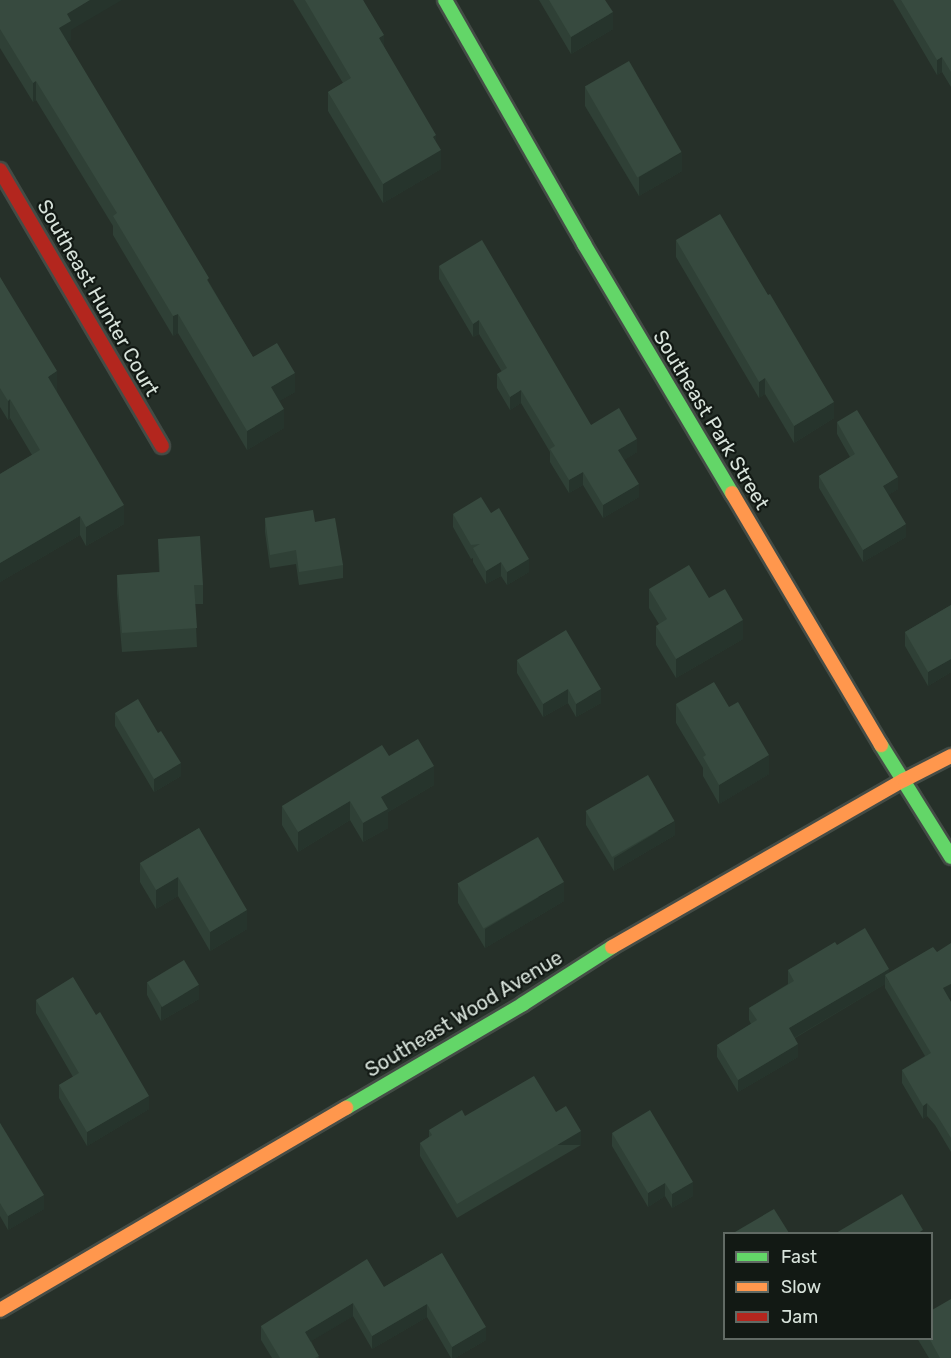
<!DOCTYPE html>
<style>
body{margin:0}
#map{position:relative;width:951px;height:1358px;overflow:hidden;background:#263029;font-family:Rubik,sans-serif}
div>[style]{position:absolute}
.roads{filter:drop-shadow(2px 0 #444c46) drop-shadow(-2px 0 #444c46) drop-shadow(0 2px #444c46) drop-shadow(0 -2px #444c46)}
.fast>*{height:14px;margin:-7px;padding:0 7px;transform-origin:7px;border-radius:7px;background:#63d668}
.slow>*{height:14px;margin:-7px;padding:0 7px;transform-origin:7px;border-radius:7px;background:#ff974d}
.jam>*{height:14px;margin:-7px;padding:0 7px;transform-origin:7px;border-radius:7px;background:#b3261e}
.wall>*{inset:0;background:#2f4036}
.shaded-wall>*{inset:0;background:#26342c;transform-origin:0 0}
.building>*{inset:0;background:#374a3f;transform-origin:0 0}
span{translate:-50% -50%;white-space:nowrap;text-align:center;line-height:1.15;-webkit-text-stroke:4.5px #121914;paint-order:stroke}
.street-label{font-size:20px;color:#d8e3db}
.legend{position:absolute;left:723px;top:1232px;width:210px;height:108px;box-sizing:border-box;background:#121914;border:2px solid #616a64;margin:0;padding:8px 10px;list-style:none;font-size:18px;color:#d8e3db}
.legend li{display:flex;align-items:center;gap:12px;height:30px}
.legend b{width:30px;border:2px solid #616a64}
</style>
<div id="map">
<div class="roads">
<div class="fast">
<div style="left:445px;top:0;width:281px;rotate:60.3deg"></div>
<div style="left:584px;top:244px;width:290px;rotate:59.3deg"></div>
<div style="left:881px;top:745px;width:132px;rotate:58deg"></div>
<div style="left:346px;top:1108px;width:205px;rotate:-30.4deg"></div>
<div style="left:523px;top:1004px;width:106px;rotate:-32.6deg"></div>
</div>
<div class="slow">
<div style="left:732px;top:493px;width:293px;rotate:59.4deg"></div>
<div style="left:612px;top:947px;width:336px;rotate:-29.8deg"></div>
<div style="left:904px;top:780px;width:53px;rotate:-27.1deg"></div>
<div style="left:0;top:1310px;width:401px;rotate:-30.3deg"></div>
</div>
<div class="jam">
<div style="left:0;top:170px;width:320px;rotate:59.6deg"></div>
</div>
</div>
<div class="wall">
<div style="clip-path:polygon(0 0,71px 30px,71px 40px,67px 42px,253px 357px,295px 392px,279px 401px,284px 428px,247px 450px,178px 333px,173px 336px,113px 235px,113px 226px,36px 100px,33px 102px,0 48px)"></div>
<div style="clip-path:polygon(293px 0,363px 0,384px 47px,436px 142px,441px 169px,383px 203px,328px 111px,328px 92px,343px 83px)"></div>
<div style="clip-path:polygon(539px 0,605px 0,613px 29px,571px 54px)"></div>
<div style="clip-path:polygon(893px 0,951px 0,951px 87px,942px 72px,937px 75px)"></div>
<div style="clip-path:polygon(585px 87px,682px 171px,639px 196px,585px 106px)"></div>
<div style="clip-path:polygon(676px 240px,768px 295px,834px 418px,794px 443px,765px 394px,759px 398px,676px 257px)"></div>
<div style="clip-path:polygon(439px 266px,591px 425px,637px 452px,624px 460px,639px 497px,603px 518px,583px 485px,569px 493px,550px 462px,550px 452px,521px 403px,510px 410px,497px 388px,497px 374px,502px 372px,479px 334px,473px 337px,439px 279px)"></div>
<div style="clip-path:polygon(0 277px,57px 390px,56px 391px,124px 524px,86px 546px,80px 535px,0 582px,0 474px,32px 455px,10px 418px,8px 420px,0 407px)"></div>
<div style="clip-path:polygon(837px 422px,898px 489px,888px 495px,906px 537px,863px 562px,819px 488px,819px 476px,850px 457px,837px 434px)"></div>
<div style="clip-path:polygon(453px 514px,529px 572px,507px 585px,501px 576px,486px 584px,473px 562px,473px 558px,471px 559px,453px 527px)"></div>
<div style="clip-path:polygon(265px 518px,315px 522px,343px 565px,343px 578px,299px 585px,296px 564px,270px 568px,265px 532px)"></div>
<div style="clip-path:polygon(158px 539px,203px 585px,203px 604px,195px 604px,197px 647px,122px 652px,117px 594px,117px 575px,159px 572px)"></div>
<div style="clip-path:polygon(649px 589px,709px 598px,743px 639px,676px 678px,656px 645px,656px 626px,659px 624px,649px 608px)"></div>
<div style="clip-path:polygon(951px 605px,951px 672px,928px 686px,905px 646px,905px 632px)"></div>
<div style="clip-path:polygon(517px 660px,601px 703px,576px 717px,568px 703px,543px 717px,517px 673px)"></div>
<div style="clip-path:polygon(676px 704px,769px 774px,719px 804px,703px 776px,703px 768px,676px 723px)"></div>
<div style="clip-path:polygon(115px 713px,181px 776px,154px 792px,115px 726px)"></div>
<div style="clip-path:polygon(389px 756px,434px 785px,388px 812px,388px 828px,363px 842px,350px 820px,298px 852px,282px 825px,282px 806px)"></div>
<div style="clip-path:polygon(586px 812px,675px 835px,614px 871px,586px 825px)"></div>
<div style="clip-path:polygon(199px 828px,247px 929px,210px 951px,178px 896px,156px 909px,140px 882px,140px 863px)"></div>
<div style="clip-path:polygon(458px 884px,564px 901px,485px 948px,458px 903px)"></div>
<div style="clip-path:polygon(837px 945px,889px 973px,951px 997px,949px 998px,951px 1002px,951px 1152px,935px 1125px,927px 1116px,923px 1119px,902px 1083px,902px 1070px,925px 1056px,885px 988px,885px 984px,795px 1038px,798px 1057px,738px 1092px,717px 1057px,717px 1045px,751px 1024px,749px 1020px,749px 1008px,788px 984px,788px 970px)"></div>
<div style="clip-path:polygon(147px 982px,199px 999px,161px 1021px,147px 995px)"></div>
<div style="clip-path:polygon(36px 1000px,149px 1109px,87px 1146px,59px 1098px,59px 1085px,73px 1077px,36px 1013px)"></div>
<div style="clip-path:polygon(556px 1112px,581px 1145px,457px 1218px,420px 1156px,420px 1143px,429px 1137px,429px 1130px,465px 1116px)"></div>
<div style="clip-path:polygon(0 1123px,44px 1209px,8px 1230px,0 1216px)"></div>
<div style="clip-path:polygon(612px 1133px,693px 1196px,672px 1208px,665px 1196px,648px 1207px,612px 1146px)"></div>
<div style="clip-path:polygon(442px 1253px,486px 1340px,455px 1358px,451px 1358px,427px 1317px,372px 1349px,353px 1316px,311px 1341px,319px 1358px,272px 1358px,261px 1340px,261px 1326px,384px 1287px)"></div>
<div style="clip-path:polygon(917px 1338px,932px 1338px,951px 1358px,929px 1358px)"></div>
</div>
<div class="shaded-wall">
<div style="clip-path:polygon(90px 0,122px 0,71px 30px,71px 40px,59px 47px,59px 28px,67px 14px)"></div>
<div style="clip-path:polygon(613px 12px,613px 29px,571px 54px,571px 37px)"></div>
<div style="clip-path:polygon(384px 35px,384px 54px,379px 38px)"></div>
<div style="clip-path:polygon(942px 57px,942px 72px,937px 75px,937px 60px)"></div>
<div style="clip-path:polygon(36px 81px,36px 100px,33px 102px,33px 83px)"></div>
<div style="clip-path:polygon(436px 135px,436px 152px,441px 150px,441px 169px,383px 203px,383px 184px)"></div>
<div style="clip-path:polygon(682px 152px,682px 171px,639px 196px,639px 177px)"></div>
<div style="clip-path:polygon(178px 314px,178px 333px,173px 336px,173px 316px)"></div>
<div style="clip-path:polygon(479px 320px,479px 334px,473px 337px,473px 324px)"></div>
<div style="clip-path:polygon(57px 371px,57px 390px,48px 396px,48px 377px)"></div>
<div style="clip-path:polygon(295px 373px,295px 392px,271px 406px,271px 387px)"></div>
<div style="clip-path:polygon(765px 378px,765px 394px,759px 398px,759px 382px)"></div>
<div style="clip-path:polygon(521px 390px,521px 403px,510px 410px,510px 397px)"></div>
<div style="clip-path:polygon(10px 399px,10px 418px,8px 420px,8px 401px)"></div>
<div style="clip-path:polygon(834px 402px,834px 418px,794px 443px,794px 426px)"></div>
<div style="clip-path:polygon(284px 409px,284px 428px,247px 450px,247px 431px)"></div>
<div style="clip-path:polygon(637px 439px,637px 452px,618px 464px,618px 450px)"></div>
<div style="clip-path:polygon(583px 472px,583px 485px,569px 493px,569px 480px)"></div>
<div style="clip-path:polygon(898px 477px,898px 489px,883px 498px,883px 486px)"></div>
<div style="clip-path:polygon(639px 484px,639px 497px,603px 518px,603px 505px)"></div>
<div style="clip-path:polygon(124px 505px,124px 524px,86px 546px,86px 527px)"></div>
<div style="clip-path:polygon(80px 516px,80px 535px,0 582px,0 563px)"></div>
<div style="clip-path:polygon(906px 524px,906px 537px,863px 562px,863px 550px)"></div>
<div style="clip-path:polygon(529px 559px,529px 572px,507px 585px,507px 572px)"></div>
<div style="clip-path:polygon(501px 562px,501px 576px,486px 584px,486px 571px)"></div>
<div style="clip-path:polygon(743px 620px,743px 639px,676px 678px,676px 659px)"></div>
<div style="clip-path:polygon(951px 659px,951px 672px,928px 686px,928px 672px)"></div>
<div style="clip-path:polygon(568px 689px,568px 703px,543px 717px,543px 704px)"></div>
<div style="clip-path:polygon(601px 689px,601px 703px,576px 717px,576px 704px)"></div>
<div style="clip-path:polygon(769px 755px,769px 774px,719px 804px,719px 785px)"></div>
<div style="clip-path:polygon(181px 763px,181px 776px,154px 792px,154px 779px)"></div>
<div style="clip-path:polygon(434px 766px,434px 785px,388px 812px,388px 828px,363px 842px,363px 823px,381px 797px)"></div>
<div style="clip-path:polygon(350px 801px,350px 820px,298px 852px,298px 832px)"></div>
<div style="clip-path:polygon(675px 821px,675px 835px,614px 871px,614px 858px)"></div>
<div style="clip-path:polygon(178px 877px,178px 896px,156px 909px,156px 890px)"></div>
<div style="clip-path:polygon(564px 882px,564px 901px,485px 948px,485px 929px)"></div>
<div style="clip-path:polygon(247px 910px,247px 929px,210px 951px,210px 932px)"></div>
<div style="clip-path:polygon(889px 969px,889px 982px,885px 975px,885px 984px,789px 1041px,789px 1028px)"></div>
<div style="clip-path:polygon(951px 984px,951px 997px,943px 1002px,943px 988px)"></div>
<div style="clip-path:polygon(199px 985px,199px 999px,161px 1021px,161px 1007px)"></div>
<div style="clip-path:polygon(798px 1044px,798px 1057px,738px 1092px,738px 1080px)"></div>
<div style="clip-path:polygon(149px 1096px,149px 1109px,87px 1146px,87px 1132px)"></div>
<div style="clip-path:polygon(927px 1103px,927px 1116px,923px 1119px,923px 1106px)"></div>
<div style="left:581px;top:1131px;width:14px;height:144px;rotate:90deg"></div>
<div style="clip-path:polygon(693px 1182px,693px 1196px,672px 1208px,672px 1194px)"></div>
<div style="clip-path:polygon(665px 1183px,665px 1196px,648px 1207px,648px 1193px)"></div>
<div style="clip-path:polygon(44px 1195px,44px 1209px,8px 1230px,8px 1216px)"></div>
<div style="clip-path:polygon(353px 1303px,353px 1316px,305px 1345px,305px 1332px)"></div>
<div style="clip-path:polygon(427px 1304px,427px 1317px,372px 1349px,372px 1336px)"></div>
<div style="clip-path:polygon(486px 1327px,486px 1340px,455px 1358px,452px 1358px,452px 1347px)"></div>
</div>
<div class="building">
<div style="clip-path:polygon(0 0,90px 0,67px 14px,71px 21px,59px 28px,209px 278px,207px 280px,253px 357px,277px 343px,295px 373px,271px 387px,284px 409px,247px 431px,178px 314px,173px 316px,113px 216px,117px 213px,36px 81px,33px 83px,0 29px)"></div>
<div style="clip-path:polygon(305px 0,363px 0,384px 35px,379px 38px,436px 135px,433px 137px,441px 150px,383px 184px,328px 92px,351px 78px)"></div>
<div style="clip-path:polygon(549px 0,605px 0,613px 12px,571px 37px)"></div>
<div style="clip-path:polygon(901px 0,951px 0,951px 72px,942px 57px,937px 60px)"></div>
<div style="left:629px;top:61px;width:105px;height:51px;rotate:60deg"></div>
<div style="clip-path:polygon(720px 214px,768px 295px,770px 294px,834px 402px,794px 426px,765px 378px,759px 382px,676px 240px)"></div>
<div style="clip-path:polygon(482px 240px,591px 425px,619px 408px,637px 439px,618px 450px,639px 484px,603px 505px,583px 472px,569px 480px,550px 449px,555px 446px,521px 390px,510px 397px,497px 374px,507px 368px,479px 320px,473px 324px,439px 266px)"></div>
<div style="clip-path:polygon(0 277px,57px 371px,48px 377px,124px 505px,86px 527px,80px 516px,0 563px,0 474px,40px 450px,10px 399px,8px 401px,0 388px)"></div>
<div style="clip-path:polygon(857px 410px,898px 477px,883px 486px,906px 524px,863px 550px,819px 476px,855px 454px,837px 422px)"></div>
<div style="clip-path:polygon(481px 497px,491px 513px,499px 508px,529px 559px,507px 572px,501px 562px,486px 571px,473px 548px,480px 544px,471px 545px,453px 514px)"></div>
<div style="clip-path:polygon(313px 510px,315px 522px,335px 518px,343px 565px,299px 572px,296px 550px,270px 555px,265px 518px)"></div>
<div style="clip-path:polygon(200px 536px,203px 585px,194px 585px,197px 628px,122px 633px,117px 575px,160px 572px,158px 539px)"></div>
<div style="clip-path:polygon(689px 565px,709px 598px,725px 589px,743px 620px,676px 659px,656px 626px,667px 619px,649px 589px)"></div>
<div style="clip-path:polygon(951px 605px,951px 659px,928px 672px,905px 632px)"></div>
<div style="clip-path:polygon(566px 630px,601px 689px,576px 704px,568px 689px,543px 704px,517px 660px)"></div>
<div style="clip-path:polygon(714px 682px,729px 707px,738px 702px,769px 755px,719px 785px,703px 757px,706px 755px,676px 704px)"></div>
<div style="clip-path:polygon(138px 699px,158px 733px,161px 731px,181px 763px,154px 779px,115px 713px)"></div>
<div style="clip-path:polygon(418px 739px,434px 766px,381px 797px,388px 809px,363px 823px,350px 801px,298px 832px,282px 806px,382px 745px,389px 756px)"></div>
<div style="left:648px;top:775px;width:53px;height:72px;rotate:60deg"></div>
<div style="clip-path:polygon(199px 828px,247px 910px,210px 932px,178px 877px,156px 890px,140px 863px)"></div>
<div style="left:538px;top:837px;width:52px;height:93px;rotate:60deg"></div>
<div style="clip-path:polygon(865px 928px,889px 969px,789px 1028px,798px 1044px,738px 1080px,717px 1045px,757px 1020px,749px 1008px,794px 981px,788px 970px,835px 942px,837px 945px)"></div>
<div style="clip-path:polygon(951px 943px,951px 984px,943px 988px,951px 1002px,951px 1138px,935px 1112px,927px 1103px,923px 1106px,902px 1070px,931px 1053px,885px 975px,933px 947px,937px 952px)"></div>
<div style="left:184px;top:960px;width:29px;height:43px;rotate:59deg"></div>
<div style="clip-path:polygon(73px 977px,96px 1015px,100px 1012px,149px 1096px,87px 1132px,59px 1085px,79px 1073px,36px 1000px)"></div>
<div style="clip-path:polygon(534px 1076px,556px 1112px,566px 1106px,581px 1131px,457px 1204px,420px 1143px,432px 1135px,429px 1130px,462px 1110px,465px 1116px)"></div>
<div style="clip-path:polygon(650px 1110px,693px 1182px,672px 1194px,665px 1183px,648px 1193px,612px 1133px)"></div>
<div style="clip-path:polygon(0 1123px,44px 1195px,8px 1216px,0 1203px)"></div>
<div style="clip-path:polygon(902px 1194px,923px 1230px,918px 1233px,836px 1233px)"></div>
<div style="clip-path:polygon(774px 1209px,789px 1233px,735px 1233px,735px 1232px)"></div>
<div style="clip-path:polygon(442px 1253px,486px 1327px,452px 1347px,427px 1304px,372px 1336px,353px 1303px,305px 1332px,319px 1356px,315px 1358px,280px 1358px,261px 1326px,367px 1259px,384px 1287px)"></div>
<div style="clip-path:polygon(951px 1299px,951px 1358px,940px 1358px,929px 1338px,932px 1338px,932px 1310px)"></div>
</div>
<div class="street-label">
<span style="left:98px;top:298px;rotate:60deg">Southeast Hunter Court</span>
<span style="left:711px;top:420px;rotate:59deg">Southeast Park Street</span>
<span style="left:464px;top:1014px;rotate:-31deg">Southeast Wood Avenue</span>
</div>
<ul class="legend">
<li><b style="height:8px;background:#63d668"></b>Fast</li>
<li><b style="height:8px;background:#ff974d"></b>Slow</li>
<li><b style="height:8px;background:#b3261e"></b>Jam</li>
</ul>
</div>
